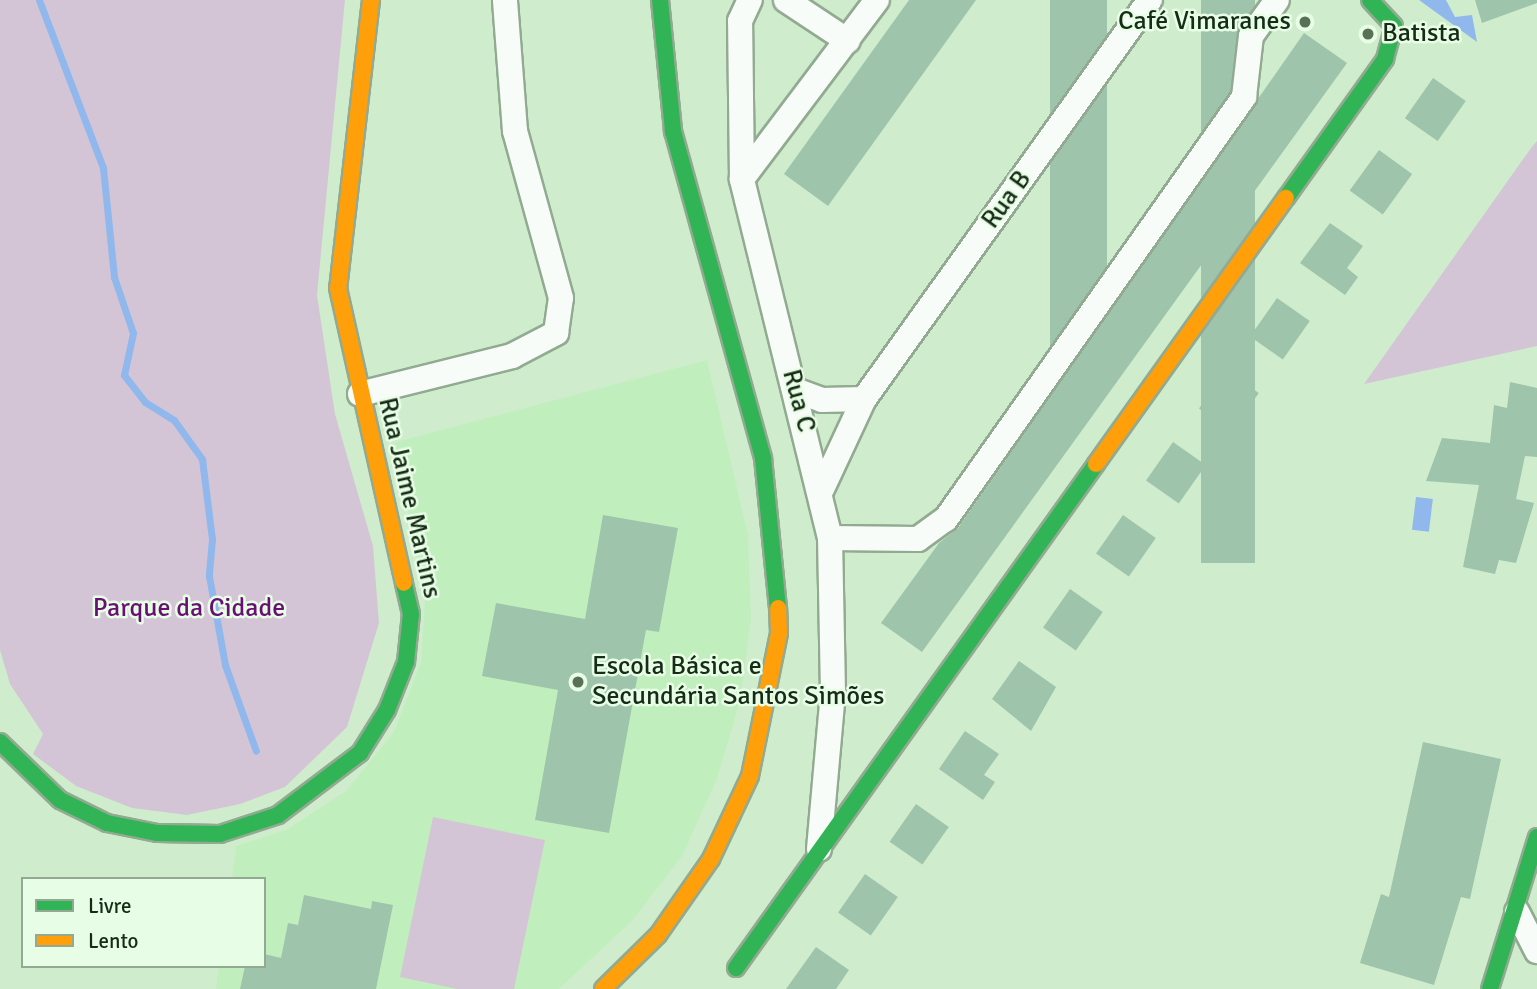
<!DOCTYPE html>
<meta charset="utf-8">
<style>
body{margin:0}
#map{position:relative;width:1537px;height:989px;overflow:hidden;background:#cfedcd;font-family:Signika,sans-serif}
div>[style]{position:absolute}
.built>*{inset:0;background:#c0efbd}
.green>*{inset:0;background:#d4c5d6}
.water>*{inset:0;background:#91b8ec;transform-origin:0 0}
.stream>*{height:7px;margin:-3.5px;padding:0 3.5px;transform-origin:3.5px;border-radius:3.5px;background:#91b8ec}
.building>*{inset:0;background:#9ec4ab;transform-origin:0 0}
.roads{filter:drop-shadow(2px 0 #92aa91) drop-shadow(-2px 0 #92aa91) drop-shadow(0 2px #92aa91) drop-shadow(0 -2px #92aa91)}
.street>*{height:24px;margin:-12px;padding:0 12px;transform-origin:12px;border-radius:12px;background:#f8fcf8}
.fast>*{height:16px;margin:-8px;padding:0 8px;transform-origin:8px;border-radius:8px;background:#30b455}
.slow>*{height:16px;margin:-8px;padding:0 8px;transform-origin:8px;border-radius:8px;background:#ff9f0a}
.dots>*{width:19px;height:19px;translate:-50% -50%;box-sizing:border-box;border:4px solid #e8fde6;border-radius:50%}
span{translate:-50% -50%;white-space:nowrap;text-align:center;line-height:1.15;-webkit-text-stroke:5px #e8fde6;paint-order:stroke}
.poi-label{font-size:26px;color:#172c16}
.right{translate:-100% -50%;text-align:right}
.left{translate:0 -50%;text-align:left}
.street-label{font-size:26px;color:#172c16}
.park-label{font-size:26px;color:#690f74}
.legend{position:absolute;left:21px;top:877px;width:245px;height:91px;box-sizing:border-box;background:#e8fde6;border:2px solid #94a993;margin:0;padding:9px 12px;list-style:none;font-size:21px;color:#172c16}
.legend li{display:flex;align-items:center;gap:14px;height:35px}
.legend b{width:35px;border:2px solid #94a993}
</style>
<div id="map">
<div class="built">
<div style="clip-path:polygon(707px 360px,748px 535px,751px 619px,740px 701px,717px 779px,682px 856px,633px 920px,559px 989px,216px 989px,219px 966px,264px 966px,264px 879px,232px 879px,236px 846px,286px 830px,346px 791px,394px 732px,421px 662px,426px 586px,392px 443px)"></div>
</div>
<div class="green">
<div style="clip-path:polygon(0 0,345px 0,317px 295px,335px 414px,373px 546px,379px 623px,347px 727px,285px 787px,240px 804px,187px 815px,132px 808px,76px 786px,33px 754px,43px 734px,10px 684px,0 650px)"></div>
<div style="clip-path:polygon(1537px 141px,1537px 346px,1364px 384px,1531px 148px)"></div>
<div style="clip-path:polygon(433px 817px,545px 840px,514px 989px,457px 989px,400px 977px)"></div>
</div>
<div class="water">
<div style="clip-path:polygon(1419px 0,1446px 0,1455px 17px,1472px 15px,1477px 42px)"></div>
<div style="left:1416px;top:497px;width:17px;height:33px;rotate:7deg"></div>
</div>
<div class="stream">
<div style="left:39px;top:0;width:180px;rotate:69.1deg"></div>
<div style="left:103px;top:168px;width:110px;rotate:84.2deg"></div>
<div style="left:114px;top:277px;width:59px;rotate:71.3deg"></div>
<div style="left:133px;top:333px;width:43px;rotate:102.1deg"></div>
<div style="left:124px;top:375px;width:34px;rotate:52deg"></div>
<div style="left:145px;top:402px;width:34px;rotate:32deg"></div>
<div style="left:174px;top:420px;width:48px;rotate:54.3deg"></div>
<div style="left:202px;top:459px;width:81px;rotate:82.9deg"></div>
<div style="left:212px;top:539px;width:37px;rotate:95deg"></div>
<div style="left:209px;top:576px;width:90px;rotate:79.8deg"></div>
<div style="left:225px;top:665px;width:91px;rotate:70.2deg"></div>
</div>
<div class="building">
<div style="clip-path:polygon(909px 0,976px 0,828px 206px,784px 174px)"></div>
<div style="left:1050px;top:0;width:57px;height:380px"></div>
<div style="left:1201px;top:0;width:54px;height:563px"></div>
<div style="clip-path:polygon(1475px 0,1537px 0,1537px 3px,1482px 23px)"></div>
<div style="clip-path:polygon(1304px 33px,1347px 63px,922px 652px,881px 623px,939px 543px,958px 528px)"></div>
<div style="left:1433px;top:78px;width:40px;height:49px;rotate:35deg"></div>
<div style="left:1379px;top:150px;width:41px;height:50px;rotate:36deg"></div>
<div style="clip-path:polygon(1330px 223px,1363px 246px,1347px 268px,1358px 277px,1345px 295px,1300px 263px)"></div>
<div style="left:1277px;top:298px;width:40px;height:47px;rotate:35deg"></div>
<div style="left:1226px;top:370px;width:40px;height:47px;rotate:35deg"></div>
<div style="clip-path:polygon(1510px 382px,1537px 388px,1537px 457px,1525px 456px,1516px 499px,1534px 503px,1516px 563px,1499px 560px,1495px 574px,1463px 567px,1479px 485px,1426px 481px,1442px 438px,1490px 443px,1494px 405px,1507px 408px)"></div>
<div style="left:1173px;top:442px;width:40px;height:47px;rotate:35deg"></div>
<div style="clip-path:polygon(603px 515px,678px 528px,659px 632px,646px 630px,609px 833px,535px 820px,558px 690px,482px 676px,496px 603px,585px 619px)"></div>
<div style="left:1123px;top:515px;width:40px;height:47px;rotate:35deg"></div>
<div style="left:1070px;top:589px;width:40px;height:47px;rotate:35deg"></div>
<div style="clip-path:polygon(1019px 661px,1056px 687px,1031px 731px,992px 699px)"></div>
<div style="clip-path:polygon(965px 731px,999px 754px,984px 775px,995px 782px,983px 800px,939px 769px)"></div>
<div style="clip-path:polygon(1423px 742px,1501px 759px,1470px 899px,1461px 897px,1434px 985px,1360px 963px,1381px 894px,1389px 897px)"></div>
<div style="left:916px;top:804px;width:40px;height:46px;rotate:35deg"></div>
<div style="left:865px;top:874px;width:40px;height:47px;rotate:35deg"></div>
<div style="clip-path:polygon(304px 895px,371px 909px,372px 901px,393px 905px,376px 989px,240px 989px,245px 966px,264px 966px,264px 954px,281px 958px,288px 923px,298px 925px)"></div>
<div style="clip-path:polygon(816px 947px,849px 970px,836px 989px,786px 989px)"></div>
</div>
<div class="roads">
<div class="street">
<div style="left:786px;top:0;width:74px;rotate:33.5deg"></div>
<div style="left:742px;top:179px;width:158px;rotate:-90.7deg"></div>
<div style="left:740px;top:21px;width:23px;rotate:-65deg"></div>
<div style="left:795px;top:390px;width:29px;rotate:20deg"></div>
<div style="left:822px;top:400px;width:42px;rotate:-1.4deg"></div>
<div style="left:360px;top:394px;width:157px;rotate:-14deg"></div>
<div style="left:512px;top:356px;width:50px;rotate:-27.6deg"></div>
<div style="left:556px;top:333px;width:35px;rotate:-82deg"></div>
<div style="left:561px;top:298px;width:173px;rotate:-105.4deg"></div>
<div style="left:515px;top:131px;width:131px;rotate:-94.4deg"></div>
<div style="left:822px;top:489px;width:99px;rotate:-65deg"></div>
<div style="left:864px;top:399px;width:491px;rotate:-54.4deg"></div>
<div style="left:830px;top:538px;width:88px;rotate:0.7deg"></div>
<div style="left:918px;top:539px;width:34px;rotate:-36deg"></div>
<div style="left:946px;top:519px;width:517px;rotate:-54.77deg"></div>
<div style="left:1244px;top:97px;width:61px;rotate:-83.5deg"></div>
<div style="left:1251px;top:36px;width:44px;rotate:-54.2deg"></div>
<div style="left:819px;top:849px;width:157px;rotate:-84.9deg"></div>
<div style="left:833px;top:693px;width:155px;rotate:-91.1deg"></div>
<div style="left:830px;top:538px;width:370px;rotate:-103.8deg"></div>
<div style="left:742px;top:179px;width:224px;rotate:-53deg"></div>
<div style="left:1517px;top:912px;width:44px;rotate:62.9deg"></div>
</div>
<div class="fast">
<div style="left:660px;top:0;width:132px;rotate:84.3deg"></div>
<div style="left:673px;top:131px;width:339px;rotate:74.6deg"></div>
<div style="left:763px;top:458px;width:151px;rotate:84.3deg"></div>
<div style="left:1286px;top:198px;width:171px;rotate:-54.5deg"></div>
<div style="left:1385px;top:59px;width:34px;rotate:-75deg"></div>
<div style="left:1394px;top:26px;width:35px;rotate:-133deg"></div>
<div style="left:0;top:742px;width:83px;rotate:44deg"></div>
<div style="left:60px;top:800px;width:52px;rotate:26.1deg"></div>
<div style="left:107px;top:823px;width:51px;rotate:11.3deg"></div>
<div style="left:157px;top:833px;width:63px;rotate:0.9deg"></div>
<div style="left:220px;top:834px;width:61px;rotate:-18.1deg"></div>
<div style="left:278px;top:815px;width:103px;rotate:-37.1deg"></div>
<div style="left:360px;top:753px;width:51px;rotate:-57.9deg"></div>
<div style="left:387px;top:710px;width:52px;rotate:-68.4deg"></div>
<div style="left:406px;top:662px;width:48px;rotate:-84.1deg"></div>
<div style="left:411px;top:614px;width:32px;rotate:-103deg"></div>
<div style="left:736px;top:968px;width:619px;rotate:-54.46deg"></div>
<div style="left:1490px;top:989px;width:159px;rotate:-72.8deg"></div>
</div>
<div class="slow">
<div style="left:371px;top:0;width:290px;rotate:96.5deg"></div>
<div style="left:338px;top:288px;width:302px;rotate:77.4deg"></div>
<div style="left:1096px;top:464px;width:327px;rotate:-54.5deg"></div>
<div style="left:603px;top:989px;width:77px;rotate:-44.5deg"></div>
<div style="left:658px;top:935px;width:93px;rotate:-55.1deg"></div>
<div style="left:711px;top:859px;width:92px;rotate:-64.8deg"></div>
<div style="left:750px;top:776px;width:146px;rotate:-78.5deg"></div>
<div style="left:779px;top:633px;width:25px;rotate:-92deg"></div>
</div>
</div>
<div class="dots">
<div style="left:1305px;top:22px;background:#577056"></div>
<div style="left:1368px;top:34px;background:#577056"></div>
<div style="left:578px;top:682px;background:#577056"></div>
</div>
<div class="poi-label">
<span class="right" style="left:1291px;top:22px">Café Vimaranes</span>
<span class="left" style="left:1382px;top:34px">Batista</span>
<span class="left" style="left:592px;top:682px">Escola Básica e<br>Secundária Santos Simões</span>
</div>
<div class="street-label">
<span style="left:1007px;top:200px;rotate:-54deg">Rua B</span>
<span style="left:798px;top:401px;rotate:75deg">Rua C</span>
<span style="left:409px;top:498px;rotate:77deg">Rua Jaime Martins</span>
</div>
<div class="park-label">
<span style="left:189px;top:609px">Parque da Cidade</span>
</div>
<ul class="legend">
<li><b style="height:9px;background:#30b455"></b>Livre</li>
<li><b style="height:9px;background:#ff9f0a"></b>Lento</li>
</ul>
</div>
